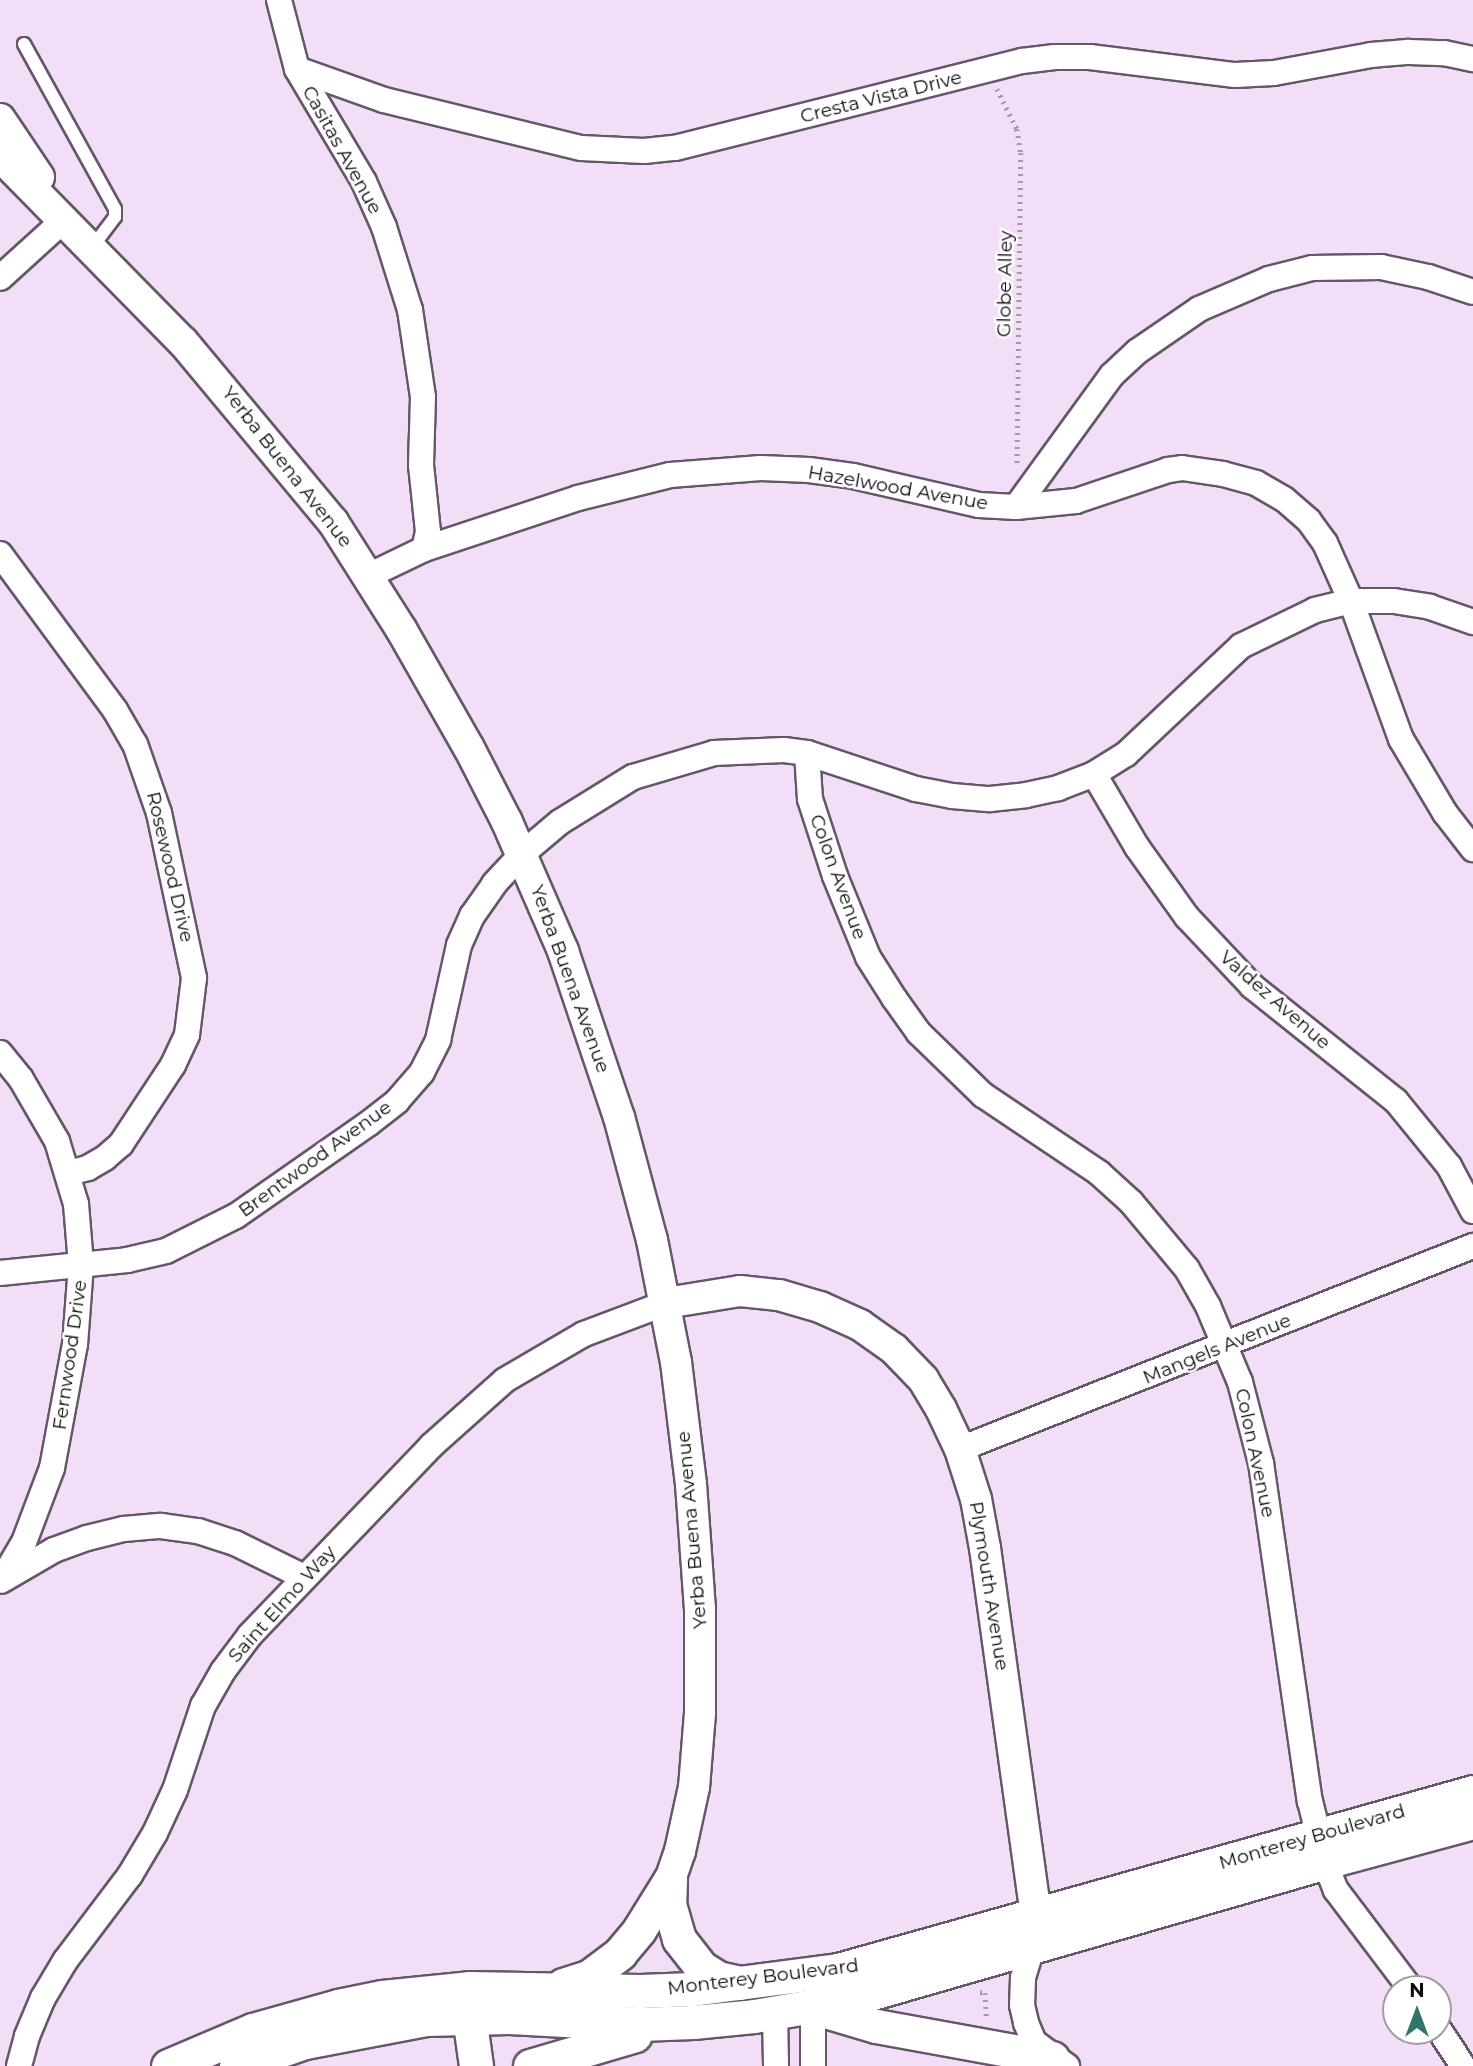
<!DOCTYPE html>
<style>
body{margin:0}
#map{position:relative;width:1473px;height:2066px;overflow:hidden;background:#f2dff7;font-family:Montserrat,sans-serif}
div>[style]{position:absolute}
.path>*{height:4.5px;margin-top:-2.25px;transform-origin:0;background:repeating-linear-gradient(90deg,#a496a8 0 2px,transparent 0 7px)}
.roads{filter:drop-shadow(2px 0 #66566a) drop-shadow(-2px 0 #66566a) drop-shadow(0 2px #66566a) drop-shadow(0 -2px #66566a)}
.service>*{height:12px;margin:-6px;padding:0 6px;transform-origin:6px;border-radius:6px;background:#fff}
.minor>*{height:24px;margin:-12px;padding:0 12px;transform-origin:12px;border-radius:12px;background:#fff}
.tertiary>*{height:30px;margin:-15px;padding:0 15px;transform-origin:15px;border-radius:15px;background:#fff}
.secondary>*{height:33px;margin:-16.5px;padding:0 16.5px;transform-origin:16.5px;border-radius:16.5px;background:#fff}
span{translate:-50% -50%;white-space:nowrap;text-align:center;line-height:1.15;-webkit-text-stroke:5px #fff;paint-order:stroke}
.street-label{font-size:19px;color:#0f0911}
.north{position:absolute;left:1382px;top:1975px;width:70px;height:70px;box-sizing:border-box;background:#fff;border:2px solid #9f9da0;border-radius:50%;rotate:0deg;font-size:19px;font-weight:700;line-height:28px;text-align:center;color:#0f0911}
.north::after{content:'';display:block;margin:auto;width:24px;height:32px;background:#317568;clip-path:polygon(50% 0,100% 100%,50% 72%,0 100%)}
</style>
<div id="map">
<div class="path">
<div style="left:997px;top:89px;width:45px;rotate:63.4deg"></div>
<div style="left:1017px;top:129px;width:24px;rotate:81deg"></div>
<div style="left:1021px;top:153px;width:311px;rotate:90.7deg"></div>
<div style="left:980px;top:1992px;width:5px;rotate:11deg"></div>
<div style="left:985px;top:1993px;width:27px;rotate:86deg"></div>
</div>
<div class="roads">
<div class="service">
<div style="left:24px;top:44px;width:188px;rotate:61.1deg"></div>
<div style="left:115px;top:209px;width:8px;rotate:90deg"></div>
<div style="left:115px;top:217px;width:39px;rotate:127deg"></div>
</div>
<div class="minor">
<div style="left:279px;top:0;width:71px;rotate:75.4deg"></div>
<div style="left:297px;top:69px;width:131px;rotate:59.3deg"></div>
<div style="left:364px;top:182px;width:49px;rotate:66deg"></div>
<div style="left:384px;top:227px;width:87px;rotate:72.6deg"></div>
<div style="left:410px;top:310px;width:88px;rotate:81.5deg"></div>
<div style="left:423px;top:397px;width:68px;rotate:91.7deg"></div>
<div style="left:421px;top:465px;width:67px;rotate:84deg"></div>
<div style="left:428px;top:532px;width:17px;rotate:103deg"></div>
<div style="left:297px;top:69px;width:92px;rotate:19.6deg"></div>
<div style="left:384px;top:100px;width:203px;rotate:13.7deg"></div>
<div style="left:581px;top:148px;width:63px;rotate:2.7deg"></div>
<div style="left:644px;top:151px;width:31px;rotate:-6deg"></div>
<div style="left:675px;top:148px;width:358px;rotate:-14.1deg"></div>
<div style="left:1022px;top:61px;width:33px;rotate:-7deg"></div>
<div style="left:1055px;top:57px;width:35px"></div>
<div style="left:1090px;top:57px;width:146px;rotate:7.1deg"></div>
<div style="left:1235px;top:75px;width:39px;rotate:-3deg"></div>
<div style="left:1274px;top:73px;width:99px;rotate:-10.5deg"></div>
<div style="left:1371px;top:55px;width:38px;rotate:-5deg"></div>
<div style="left:1409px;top:52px;width:35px;rotate:2deg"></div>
<div style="left:1444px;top:53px;width:30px;rotate:12deg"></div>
<div style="left:0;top:278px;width:86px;rotate:-42.2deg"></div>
<div style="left:1016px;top:507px;width:163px;rotate:-54deg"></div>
<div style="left:1112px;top:375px;width:35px;rotate:-43deg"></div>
<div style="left:1138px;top:351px;width:74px;rotate:-34.5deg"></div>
<div style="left:1199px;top:309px;width:76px;rotate:-23.2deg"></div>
<div style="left:1269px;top:279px;width:44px;rotate:-14.3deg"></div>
<div style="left:1312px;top:268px;width:69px;rotate:-0.8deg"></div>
<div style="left:1381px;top:267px;width:48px;rotate:12deg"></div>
<div style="left:1428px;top:277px;width:47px;rotate:18.4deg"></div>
<div style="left:0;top:554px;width:194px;rotate:53.6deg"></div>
<div style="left:115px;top:710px;width:39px;rotate:60deg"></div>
<div style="left:135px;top:744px;width:73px;rotate:70.8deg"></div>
<div style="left:159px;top:813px;width:169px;rotate:78deg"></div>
<div style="left:194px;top:978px;width:57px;rotate:97deg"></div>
<div style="left:187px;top:1035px;width:33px;rotate:115deg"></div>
<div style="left:173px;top:1065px;width:95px;rotate:123.4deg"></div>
<div style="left:121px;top:1144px;width:21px;rotate:139deg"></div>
<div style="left:105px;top:1158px;width:20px;rotate:150deg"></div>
<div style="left:88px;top:1168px;width:21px;rotate:166deg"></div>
<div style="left:368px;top:576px;width:62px;rotate:-25.7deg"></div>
<div style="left:424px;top:549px;width:162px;rotate:-18.3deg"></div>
<div style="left:578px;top:498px;width:95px;rotate:-14deg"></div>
<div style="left:670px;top:475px;width:91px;rotate:-4.4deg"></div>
<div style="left:761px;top:468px;width:48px;rotate:2.4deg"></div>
<div style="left:809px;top:470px;width:44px;rotate:7.8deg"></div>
<div style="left:853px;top:476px;width:129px;rotate:13deg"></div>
<div style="left:979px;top:505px;width:37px;rotate:3deg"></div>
<div style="left:1016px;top:507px;width:60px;rotate:-5.7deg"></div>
<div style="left:1076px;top:501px;width:97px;rotate:-18.6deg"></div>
<div style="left:1168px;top:470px;width:14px;rotate:-8deg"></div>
<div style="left:1182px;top:468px;width:41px;rotate:8.3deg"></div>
<div style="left:1223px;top:474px;width:34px;rotate:15deg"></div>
<div style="left:1256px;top:483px;width:32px;rotate:30deg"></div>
<div style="left:1284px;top:499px;width:33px;rotate:41deg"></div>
<div style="left:1309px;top:521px;width:27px;rotate:54deg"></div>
<div style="left:1325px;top:543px;width:64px;rotate:65.9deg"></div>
<div style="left:1351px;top:601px;width:147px;rotate:70.1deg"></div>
<div style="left:1401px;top:739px;width:86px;rotate:59.3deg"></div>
<div style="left:1445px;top:813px;width:46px;rotate:52.1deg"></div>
<div style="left:807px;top:753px;width:46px;rotate:86.3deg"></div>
<div style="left:810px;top:799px;width:81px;rotate:72deg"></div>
<div style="left:835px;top:876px;width:87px;rotate:67.8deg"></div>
<div style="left:868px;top:957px;width:49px;rotate:57.6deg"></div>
<div style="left:894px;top:998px;width:43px;rotate:54.5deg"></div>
<div style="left:919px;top:1033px;width:89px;rotate:44.1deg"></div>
<div style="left:983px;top:1095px;width:140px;rotate:33.9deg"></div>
<div style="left:1099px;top:1173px;width:43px;rotate:42.2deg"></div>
<div style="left:1131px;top:1202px;width:87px;rotate:50.1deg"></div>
<div style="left:1187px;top:1269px;width:43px;rotate:60.4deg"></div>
<div style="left:1208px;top:1306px;width:82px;rotate:67.2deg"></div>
<div style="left:1240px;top:1382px;width:84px;rotate:75.5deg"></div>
<div style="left:1261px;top:1463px;width:342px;rotate:81.8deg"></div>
<div style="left:1310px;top:1801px;width:63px;rotate:76.2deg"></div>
<div style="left:1325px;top:1862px;width:30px;rotate:69deg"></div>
<div style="left:1336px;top:1890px;width:124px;rotate:52.9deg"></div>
<div style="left:1094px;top:774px;width:85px;rotate:59.5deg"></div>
<div style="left:1137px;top:847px;width:86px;rotate:54.5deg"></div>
<div style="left:1187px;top:917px;width:95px;rotate:46.7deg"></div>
<div style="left:1252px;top:986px;width:184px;rotate:38.6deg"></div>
<div style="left:1396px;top:1101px;width:84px;rotate:50.8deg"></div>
<div style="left:1449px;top:1166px;width:51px;rotate:61.9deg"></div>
<div style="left:0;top:1053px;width:33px;rotate:51deg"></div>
<div style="left:21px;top:1079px;width:72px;rotate:59.9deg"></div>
<div style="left:57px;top:1141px;width:66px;rotate:73.2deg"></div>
<div style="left:76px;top:1204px;width:61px;rotate:85.3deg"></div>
<div style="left:81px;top:1265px;width:79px;rotate:94.3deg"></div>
<div style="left:75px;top:1344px;width:126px;rotate:100.5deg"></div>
<div style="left:52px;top:1468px;width:79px;rotate:110.7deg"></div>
<div style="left:24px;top:1542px;width:45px;rotate:120.5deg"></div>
<div style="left:0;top:1273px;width:128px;rotate:-5.8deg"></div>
<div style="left:127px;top:1260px;width:40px;rotate:-13deg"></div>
<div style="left:166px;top:1251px;width:78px;rotate:-26.6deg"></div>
<div style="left:236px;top:1216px;width:161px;rotate:-34.9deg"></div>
<div style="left:368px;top:1124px;width:37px;rotate:-38deg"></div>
<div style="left:397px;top:1101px;width:38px;rotate:-49deg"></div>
<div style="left:422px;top:1072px;width:36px;rotate:-63deg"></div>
<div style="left:438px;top:1040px;width:97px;rotate:-77.5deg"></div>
<div style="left:459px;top:945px;width:32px;rotate:-66deg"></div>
<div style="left:472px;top:916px;width:39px;rotate:-55deg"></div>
<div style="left:494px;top:884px;width:41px;rotate:-47deg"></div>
<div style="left:522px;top:854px;width:50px;rotate:-40.1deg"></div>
<div style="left:560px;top:822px;width:86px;rotate:-31.7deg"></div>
<div style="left:633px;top:777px;width:84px;rotate:-16.5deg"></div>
<div style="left:714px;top:753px;width:70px;rotate:-2.5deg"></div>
<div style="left:784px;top:750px;width:23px;rotate:7deg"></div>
<div style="left:807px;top:753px;width:115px;rotate:18.3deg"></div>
<div style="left:916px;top:789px;width:37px;rotate:11deg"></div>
<div style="left:952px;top:796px;width:38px;rotate:5deg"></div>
<div style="left:990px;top:799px;width:36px;rotate:-6deg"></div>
<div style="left:1026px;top:795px;width:33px;rotate:-12deg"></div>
<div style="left:1058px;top:788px;width:39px;rotate:-21deg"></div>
<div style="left:1094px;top:774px;width:38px;rotate:-32deg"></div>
<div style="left:1126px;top:754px;width:158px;rotate:-43.2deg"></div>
<div style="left:1241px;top:646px;width:82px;rotate:-25.9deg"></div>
<div style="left:1315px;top:610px;width:37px;rotate:-14deg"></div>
<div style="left:1351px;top:601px;width:43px"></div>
<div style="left:1394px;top:601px;width:36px;rotate:9deg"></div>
<div style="left:1430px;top:607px;width:46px;rotate:19.2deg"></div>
<div style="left:960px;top:1449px;width:552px;rotate:-21.59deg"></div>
<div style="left:4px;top:1579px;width:58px;rotate:-30.1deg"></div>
<div style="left:54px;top:1550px;width:35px;rotate:-20deg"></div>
<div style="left:87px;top:1538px;width:38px;rotate:-14deg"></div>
<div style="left:124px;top:1529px;width:37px;rotate:-5deg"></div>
<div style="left:161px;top:1526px;width:37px;rotate:8deg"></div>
<div style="left:198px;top:1531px;width:39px;rotate:18deg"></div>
<div style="left:235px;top:1543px;width:77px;rotate:26.2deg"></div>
<div style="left:1032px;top:1948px;width:31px;rotate:107deg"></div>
<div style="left:1023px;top:1978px;width:27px;rotate:92deg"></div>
<div style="left:1022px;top:2005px;width:18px;rotate:77deg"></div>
<div style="left:1026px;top:2023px;width:21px;rotate:67deg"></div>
<div style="left:1034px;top:2042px;width:41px;rotate:36deg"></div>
<div style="left:813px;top:2007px;width:59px;rotate:90deg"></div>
<div style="left:775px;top:2013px;width:53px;rotate:88.9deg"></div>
<div style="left:1438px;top:2028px;width:45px;rotate:56.7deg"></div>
<div style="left:19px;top:2066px;width:31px;rotate:-75deg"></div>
<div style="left:27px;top:2036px;width:41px;rotate:-67.2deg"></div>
<div style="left:43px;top:1998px;width:43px;rotate:-59.3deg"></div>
<div style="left:65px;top:1961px;width:108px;rotate:-52.9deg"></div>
<div style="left:130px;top:1875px;width:49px;rotate:-59.2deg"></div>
<div style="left:155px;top:1833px;width:47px;rotate:-65.1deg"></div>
<div style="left:175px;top:1790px;width:89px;rotate:-71.6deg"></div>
<div style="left:203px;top:1706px;width:40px;rotate:-60.3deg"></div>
<div style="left:223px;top:1671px;width:45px;rotate:-53.1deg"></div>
<div style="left:250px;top:1635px;width:262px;rotate:-46.2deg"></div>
<div style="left:431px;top:1446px;width:99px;rotate:-41.7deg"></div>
<div style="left:505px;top:1380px;width:91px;rotate:-30.2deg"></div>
<div style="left:584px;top:1334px;width:88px;rotate:-20.7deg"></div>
</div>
<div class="tertiary">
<div style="left:0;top:119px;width:70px;rotate:56.1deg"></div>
<div style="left:0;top:156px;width:261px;rotate:45.5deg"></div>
<div style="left:183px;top:342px;width:234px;rotate:50.2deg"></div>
<div style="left:333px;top:522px;width:127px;rotate:57.6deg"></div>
<div style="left:401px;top:629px;width:137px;rotate:60.3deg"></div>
<div style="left:469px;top:748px;width:83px;rotate:62.8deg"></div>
<div style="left:507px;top:822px;width:141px;rotate:66.5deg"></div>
<div style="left:563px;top:951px;width:175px;rotate:71.4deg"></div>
<div style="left:619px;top:1117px;width:127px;rotate:75deg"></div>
<div style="left:652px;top:1240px;width:124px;rotate:78.9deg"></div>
<div style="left:676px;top:1362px;width:123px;rotate:83deg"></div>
<div style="left:691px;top:1484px;width:125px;rotate:85.9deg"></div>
<div style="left:700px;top:1609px;width:104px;rotate:90deg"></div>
<div style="left:700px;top:1713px;width:74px;rotate:94.6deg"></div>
<div style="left:694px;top:1787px;width:66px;rotate:102.3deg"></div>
<div style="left:680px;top:1851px;width:31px;rotate:109deg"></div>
<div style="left:666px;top:1303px;width:75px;rotate:-9.2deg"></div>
<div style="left:740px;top:1291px;width:39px;rotate:6deg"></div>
<div style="left:779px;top:1295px;width:43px;rotate:16.3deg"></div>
<div style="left:820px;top:1307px;width:44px;rotate:24.2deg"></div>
<div style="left:860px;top:1325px;width:42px;rotate:35.2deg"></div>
<div style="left:894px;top:1349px;width:42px;rotate:46deg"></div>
<div style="left:923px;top:1379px;width:35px;rotate:59deg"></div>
<div style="left:941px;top:1409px;width:44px;rotate:64.6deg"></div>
<div style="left:960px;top:1449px;width:52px;rotate:72.3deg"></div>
<div style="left:976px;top:1499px;width:50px;rotate:79.6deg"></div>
<div style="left:985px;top:1548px;width:372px;rotate:82.1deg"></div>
<div style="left:1036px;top:1916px;width:21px;rotate:98deg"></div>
</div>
<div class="secondary">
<div style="left:670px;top:1880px;width:24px;rotate:92deg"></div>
<div style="left:669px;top:1904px;width:36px;rotate:74deg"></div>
<div style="left:679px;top:1939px;width:37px;rotate:52deg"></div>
<div style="left:702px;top:1968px;width:19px;rotate:32deg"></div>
<div style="left:718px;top:1978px;width:22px;rotate:13deg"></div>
<div style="left:563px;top:1985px;width:28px;rotate:-18deg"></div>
<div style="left:590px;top:1976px;width:38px;rotate:-37deg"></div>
<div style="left:620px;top:1953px;width:30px;rotate:-50deg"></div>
<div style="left:639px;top:1930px;width:59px;rotate:-58.2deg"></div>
<div style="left:815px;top:2008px;width:64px;rotate:16.4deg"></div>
<div style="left:876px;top:2026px;width:179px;rotate:10.3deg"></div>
<div style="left:469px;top:2016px;width:50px;rotate:82deg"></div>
<div style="left:168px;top:2066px;width:92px;rotate:-23deg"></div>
<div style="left:253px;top:2030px;width:88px;rotate:-15.8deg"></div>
<div style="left:338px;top:2006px;width:45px;rotate:-11.6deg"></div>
<div style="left:382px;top:1997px;width:87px;rotate:-5.9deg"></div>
<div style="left:469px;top:1988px;width:171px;rotate:1deg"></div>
<div style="left:640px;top:1991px;width:52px;rotate:-2.2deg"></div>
<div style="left:692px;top:1989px;width:147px;rotate:-7.4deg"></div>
<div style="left:838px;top:1970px;width:659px;rotate:-15.66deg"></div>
<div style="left:236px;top:2066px;width:73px;rotate:-19.2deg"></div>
<div style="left:305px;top:2042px;width:123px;rotate:-10.8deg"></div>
<div style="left:426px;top:2019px;width:83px;rotate:-1.4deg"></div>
<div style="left:509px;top:2017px;width:131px;rotate:3.1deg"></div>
<div style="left:640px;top:2024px;width:53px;rotate:-2.2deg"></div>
<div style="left:693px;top:2022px;width:61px;rotate:-5.6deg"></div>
<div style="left:754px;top:2016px;width:95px;rotate:-9.7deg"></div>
<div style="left:848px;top:2000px;width:497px;rotate:-16.1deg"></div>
<div style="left:1325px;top:1862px;width:153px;rotate:-15.1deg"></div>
<div style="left:530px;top:2066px;width:109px;rotate:-16.4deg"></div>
</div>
</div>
<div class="street-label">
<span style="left:881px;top:97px;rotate:-14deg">Cresta Vista Drive</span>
<span style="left:342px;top:150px;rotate:61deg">Casitas Avenue</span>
<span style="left:1005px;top:284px;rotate:-89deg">Globe Alley</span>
<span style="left:287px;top:467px;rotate:52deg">Yerba Buena Avenue</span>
<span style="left:898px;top:488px;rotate:10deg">Hazelwood Avenue</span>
<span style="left:170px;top:867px;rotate:77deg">Rosewood Drive</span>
<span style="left:838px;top:877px;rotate:70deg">Colon Avenue</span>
<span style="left:570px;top:979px;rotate:70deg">Yerba Buena Avenue</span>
<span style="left:1275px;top:1000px;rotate:41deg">Valdez Avenue</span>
<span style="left:315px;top:1159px;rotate:-36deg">Brentwood Avenue</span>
<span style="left:1217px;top:1349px;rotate:-22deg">Mangels Avenue</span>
<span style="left:70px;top:1355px;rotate:-82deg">Fernwood Drive</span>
<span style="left:1255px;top:1453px;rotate:78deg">Colon Avenue</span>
<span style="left:692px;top:1530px;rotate:-95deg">Yerba Buena Avenue</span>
<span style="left:989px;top:1586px;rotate:81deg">Plymouth Avenue</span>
<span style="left:282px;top:1604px;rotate:-48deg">Saint Elmo Way</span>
<span style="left:1312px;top:1837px;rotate:-16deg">Monterey Boulevard</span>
<span style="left:763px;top:1977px;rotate:-7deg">Monterey Boulevard</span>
</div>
<div class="north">N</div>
</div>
